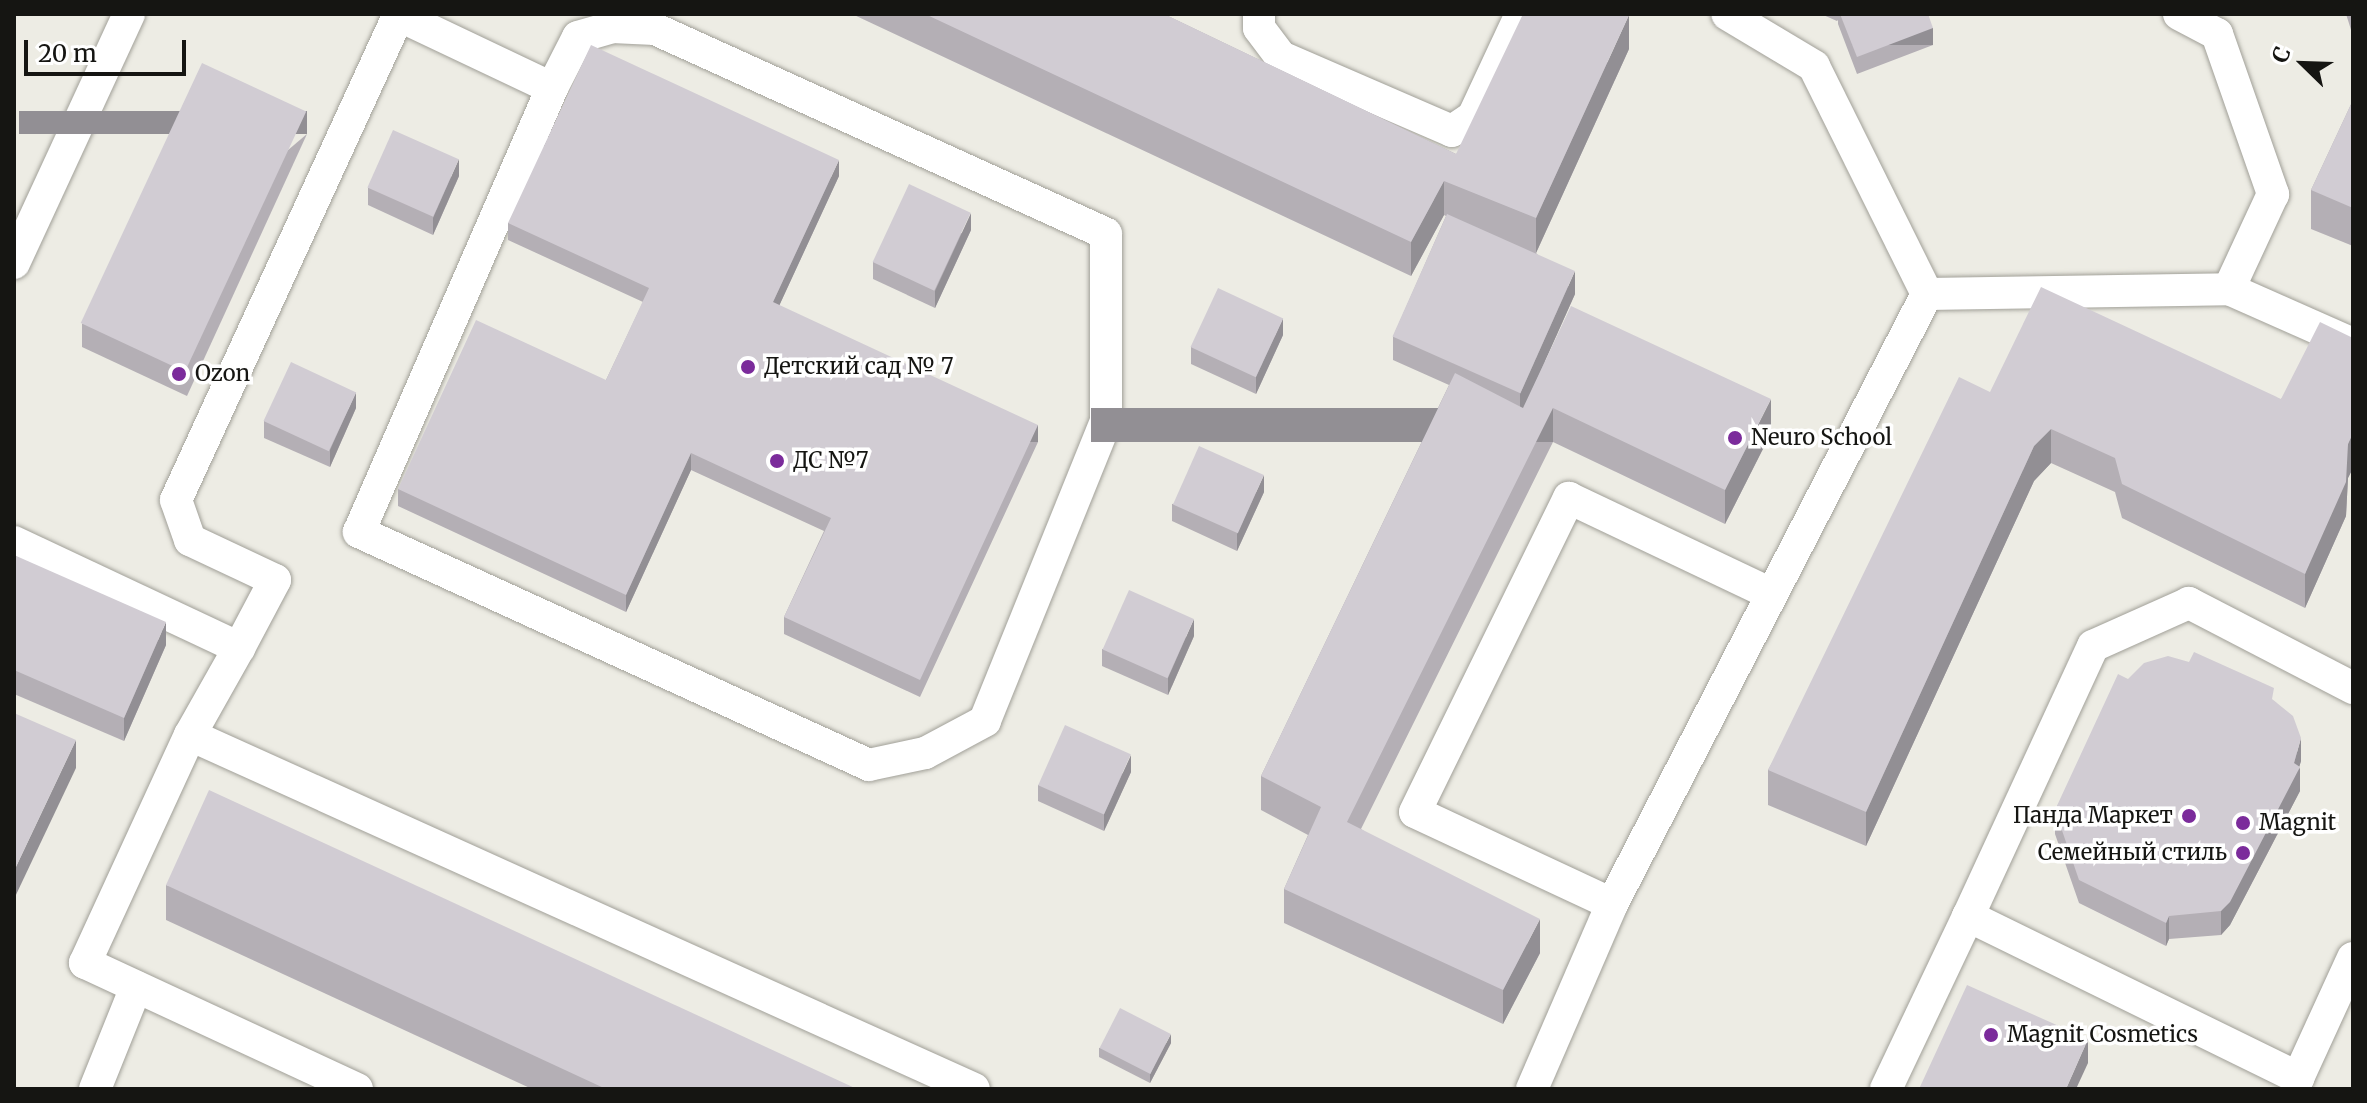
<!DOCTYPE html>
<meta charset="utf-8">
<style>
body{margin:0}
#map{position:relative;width:2367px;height:1103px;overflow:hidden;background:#edece4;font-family:Merriweather,serif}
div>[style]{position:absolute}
.roads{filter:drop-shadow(0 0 2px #a1a098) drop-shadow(0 0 2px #a1a098)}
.lane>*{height:32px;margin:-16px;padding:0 16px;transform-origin:16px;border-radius:16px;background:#fff}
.wall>*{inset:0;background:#b4afb5}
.shaded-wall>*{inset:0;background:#928f94;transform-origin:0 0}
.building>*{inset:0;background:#d1ccd3;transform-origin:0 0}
.dots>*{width:22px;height:22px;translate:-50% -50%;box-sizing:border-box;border:4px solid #fff;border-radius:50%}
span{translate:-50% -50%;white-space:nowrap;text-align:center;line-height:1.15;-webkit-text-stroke:7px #fff;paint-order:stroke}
.poi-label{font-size:22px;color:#151512}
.left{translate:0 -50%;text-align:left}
.right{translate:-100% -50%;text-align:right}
.frame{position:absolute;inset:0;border:16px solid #151512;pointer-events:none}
.north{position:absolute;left:2263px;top:24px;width:80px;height:80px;-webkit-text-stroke:6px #fff;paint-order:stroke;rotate:293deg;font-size:22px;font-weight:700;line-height:32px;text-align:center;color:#151512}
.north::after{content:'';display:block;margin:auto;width:28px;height:36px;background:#151512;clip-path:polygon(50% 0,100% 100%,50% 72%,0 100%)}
.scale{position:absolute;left:24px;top:40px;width:162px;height:36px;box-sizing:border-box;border:4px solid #151512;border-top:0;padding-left:10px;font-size:24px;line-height:28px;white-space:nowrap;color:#151512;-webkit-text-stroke:6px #fff;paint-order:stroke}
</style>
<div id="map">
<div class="roads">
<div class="lane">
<div style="left:1259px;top:14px;width:14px;rotate:90deg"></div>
<div style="left:1259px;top:28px;width:36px;rotate:53deg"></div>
<div style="left:1281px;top:57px;width:186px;rotate:23.4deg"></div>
<div style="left:1452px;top:131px;width:25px;rotate:-34deg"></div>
<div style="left:1473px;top:117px;width:114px;rotate:-65deg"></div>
<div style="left:2179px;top:14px;width:43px;rotate:27.8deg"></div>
<div style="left:2217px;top:34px;width:170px;rotate:70.7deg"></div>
<div style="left:2273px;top:194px;width:105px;rotate:114.9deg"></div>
<div style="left:398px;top:15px;width:170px;rotate:25.4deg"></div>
<div style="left:552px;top:88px;width:57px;rotate:-63deg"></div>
<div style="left:578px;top:37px;width:35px;rotate:-16deg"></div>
<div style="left:612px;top:27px;width:43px;rotate:2.7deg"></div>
<div style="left:655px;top:29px;width:495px;rotate:24.4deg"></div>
<div style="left:1106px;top:234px;width:187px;rotate:90deg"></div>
<div style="left:1106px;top:421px;width:323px;rotate:112deg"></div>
<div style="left:985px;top:721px;width:68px;rotate:151.9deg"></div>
<div style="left:925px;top:753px;width:57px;rotate:167.9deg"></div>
<div style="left:869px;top:765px;width:561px;rotate:-155.45deg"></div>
<div style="left:359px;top:532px;width:484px;rotate:-66.5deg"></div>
<div style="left:14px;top:263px;width:274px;rotate:-65.2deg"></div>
<div style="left:1927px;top:294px;width:302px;rotate:-0.9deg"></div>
<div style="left:2229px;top:289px;width:136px;rotate:23.9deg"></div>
<div style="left:14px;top:542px;width:249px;rotate:25.2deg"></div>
<div style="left:239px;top:648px;width:100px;rotate:119.4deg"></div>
<div style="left:239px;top:648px;width:77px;rotate:-62.1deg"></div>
<div style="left:275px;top:580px;width:94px;rotate:-154.8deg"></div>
<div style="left:190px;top:540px;width:42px;rotate:-109.3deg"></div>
<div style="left:176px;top:500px;width:535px;rotate:-65.35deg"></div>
<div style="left:2353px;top:688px;width:185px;rotate:-152.6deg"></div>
<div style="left:2189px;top:603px;width:105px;rotate:155.9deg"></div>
<div style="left:2093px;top:646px;width:298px;rotate:114.8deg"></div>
<div style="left:1968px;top:916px;width:368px;rotate:26.1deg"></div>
<div style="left:2298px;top:1078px;width:132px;rotate:-65.4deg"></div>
<div style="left:1612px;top:904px;width:217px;rotate:-155deg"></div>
<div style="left:1415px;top:812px;width:350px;rotate:-63.9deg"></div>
<div style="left:1569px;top:498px;width:219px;rotate:25.4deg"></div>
<div style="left:95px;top:1089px;width:110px;rotate:-68.1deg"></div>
<div style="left:357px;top:1089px;width:300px;rotate:-155.1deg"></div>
<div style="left:85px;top:963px;width:251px;rotate:-65.3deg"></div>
<div style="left:190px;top:735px;width:860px;rotate:24.3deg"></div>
<div style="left:1532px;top:1089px;width:202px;rotate:-66.6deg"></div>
<div style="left:1612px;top:904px;width:687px;rotate:-62.69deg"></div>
<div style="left:1927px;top:294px;width:254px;rotate:-116.4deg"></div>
<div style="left:1814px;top:66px;width:101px;rotate:-149.1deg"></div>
<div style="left:1886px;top:1089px;width:191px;rotate:-64.6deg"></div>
</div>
</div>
<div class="wall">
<div style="clip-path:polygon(852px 14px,1169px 14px,1168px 16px,1456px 154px,1629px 49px,1536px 253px,1575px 294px,1545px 361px,1771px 433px,1725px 524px,1553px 442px,1361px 829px,1540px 953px,1503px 1024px,1284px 923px,1284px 889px,1308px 835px,1261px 810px,1261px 776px,1449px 385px,1393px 360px,1393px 337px,1446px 216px,1444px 215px,1411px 276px)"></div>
<div style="clip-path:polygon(1821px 14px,1928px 14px,1933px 45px,1857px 74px,1838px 24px,1838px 20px,1837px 21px)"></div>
<div style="clip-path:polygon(2346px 14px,2353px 14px,2353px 36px)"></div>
<div style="clip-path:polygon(2353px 100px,2353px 246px,2311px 229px,2311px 190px)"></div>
<div style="clip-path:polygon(307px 134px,187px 396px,82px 347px,82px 324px)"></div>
<div style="clip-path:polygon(459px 176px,433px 235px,368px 205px,368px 188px)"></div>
<div style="clip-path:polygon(839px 176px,779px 306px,1038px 442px,920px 697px,784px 634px,784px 617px,824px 531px,691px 470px,626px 612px,398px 506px,398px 489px,606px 380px,643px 302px,508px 240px,508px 223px)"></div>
<div style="clip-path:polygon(971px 230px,935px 308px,873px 279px,873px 262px)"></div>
<div style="clip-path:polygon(1283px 335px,1256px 394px,1191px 364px,1191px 347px)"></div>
<div style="clip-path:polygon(2353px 338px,2353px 468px,2348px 478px,2346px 516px,2305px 608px,2122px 518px,2115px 492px,2051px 463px,2034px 481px,1866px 846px,1768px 805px,1768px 770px,1990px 392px,2281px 399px)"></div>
<div style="clip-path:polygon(356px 408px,330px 467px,264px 438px,264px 421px)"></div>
<div style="clip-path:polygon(1264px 492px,1237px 551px,1172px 521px,1172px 504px)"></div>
<div style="clip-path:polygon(14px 555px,166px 645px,124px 741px,14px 694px)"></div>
<div style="clip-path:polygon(1194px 636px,1168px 695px,1102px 666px,1102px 649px)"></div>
<div style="clip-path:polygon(2128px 679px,2274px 701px,2301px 761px,2299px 767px,2300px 791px,2230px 925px,2221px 935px,2169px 939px,2166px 946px,2079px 903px,2055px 834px,2055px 810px)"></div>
<div style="clip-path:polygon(1131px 772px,1104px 831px,1038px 801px,1038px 785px)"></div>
<div style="clip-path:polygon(166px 885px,857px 1089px,532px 1089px,166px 920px)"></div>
<div style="clip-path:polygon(1171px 1043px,1150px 1083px,1099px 1057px,1099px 1048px)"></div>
</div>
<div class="shaded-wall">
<div style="clip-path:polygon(1629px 15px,1629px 49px,1536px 253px,1536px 218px)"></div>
<div style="left:1933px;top:28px;width:17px;height:81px;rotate:90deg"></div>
<div style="left:307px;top:111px;width:23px;height:288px;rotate:90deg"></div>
<div style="clip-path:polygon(459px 159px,459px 176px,433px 235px,433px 218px)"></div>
<div style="clip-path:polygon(839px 160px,839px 176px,773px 319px,773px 302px)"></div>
<div style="clip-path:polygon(1444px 181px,1444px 215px,1411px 276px,1411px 242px)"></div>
<div style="clip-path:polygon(971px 213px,971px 230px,935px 308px,935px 291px)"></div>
<div style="clip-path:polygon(1575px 271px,1575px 294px,1520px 417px,1520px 394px)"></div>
<div style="clip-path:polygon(1283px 318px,1283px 335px,1256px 394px,1256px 377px)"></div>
<div style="clip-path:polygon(356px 392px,356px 408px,330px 467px,330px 450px)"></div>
<div style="clip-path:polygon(1771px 399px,1771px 433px,1725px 524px,1725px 490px)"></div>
<div style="left:1553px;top:408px;width:34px;height:462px;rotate:90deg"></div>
<div style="left:1038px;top:425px;width:17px;height:281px;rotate:90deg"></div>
<div style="clip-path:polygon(2051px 429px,2051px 463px,2034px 481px,1866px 846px,1866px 812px,2034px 446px)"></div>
<div style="clip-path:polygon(2353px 433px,2353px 468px,2348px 478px,2346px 516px,2305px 608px,2305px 574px,2348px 444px)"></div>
<div style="clip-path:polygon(691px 453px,691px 470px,626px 612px,626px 595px)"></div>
<div style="clip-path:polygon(1264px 475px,1264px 492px,1237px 551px,1237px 534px)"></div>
<div style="clip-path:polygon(1194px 619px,1194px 636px,1168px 695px,1168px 678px)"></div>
<div style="clip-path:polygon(166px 622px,166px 645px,124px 741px,124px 718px)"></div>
<div style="clip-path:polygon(2301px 738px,2301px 761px,2298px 771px,2300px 767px,2300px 791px,2230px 925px,2221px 935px,2221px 911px,2294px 763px)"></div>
<div style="clip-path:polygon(76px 740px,76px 768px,14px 899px,14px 871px)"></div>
<div style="clip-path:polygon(1131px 755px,1131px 772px,1104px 831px,1104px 814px)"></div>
<div style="clip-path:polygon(2169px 916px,2169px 939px,2166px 946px,2166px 923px)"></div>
<div style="clip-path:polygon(1540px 919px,1540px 953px,1503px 1024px,1503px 990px)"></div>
<div style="clip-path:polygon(1171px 1034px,1171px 1043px,1150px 1083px,1150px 1074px)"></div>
<div style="clip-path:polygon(2088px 1039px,2088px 1063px,2076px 1089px,2066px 1089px)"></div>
</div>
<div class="building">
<div style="clip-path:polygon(925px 14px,1164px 14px,1456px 154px,1523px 14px,1629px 15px,1536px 218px,1444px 181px,1411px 242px)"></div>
<div style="clip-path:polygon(1840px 14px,1928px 14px,1933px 28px,1857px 57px)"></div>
<div style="clip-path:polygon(591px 45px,839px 160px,773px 302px,1038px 425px,920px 680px,784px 617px,831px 518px,691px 453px,626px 595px,398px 489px,476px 320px,606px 380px,649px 288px,508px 223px)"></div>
<div style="left:202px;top:63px;width:115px;height:287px;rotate:25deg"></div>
<div style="clip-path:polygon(2353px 100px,2353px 208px,2311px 190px)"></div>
<div style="left:393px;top:130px;width:72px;height:63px;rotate:24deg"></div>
<div style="left:909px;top:184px;width:68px;height:86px;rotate:25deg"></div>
<div style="left:1447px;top:214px;width:140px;height:134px;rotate:24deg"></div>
<div style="clip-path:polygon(2041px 287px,2281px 399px,2320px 322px,2353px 338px,2353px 433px,2348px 444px,2346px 482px,2305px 574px,2122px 484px,2115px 458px,2051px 429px,2034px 446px,1866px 812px,1768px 770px,1959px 377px,1990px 392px)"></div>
<div style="left:1218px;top:288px;width:72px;height:65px;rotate:25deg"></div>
<div style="clip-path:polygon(1571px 306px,1771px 399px,1725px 490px,1553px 408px,1347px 822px,1540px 919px,1503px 990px,1284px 889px,1321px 807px,1261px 776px,1455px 373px,1523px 408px)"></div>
<div style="left:291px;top:362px;width:72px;height:65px;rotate:25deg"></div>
<div style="left:1199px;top:446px;width:71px;height:64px;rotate:24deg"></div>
<div style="clip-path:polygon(14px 555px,166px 622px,124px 718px,14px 670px)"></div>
<div style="left:1129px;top:590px;width:71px;height:65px;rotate:24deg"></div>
<div style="clip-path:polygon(2194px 652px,2274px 688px,2272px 699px,2293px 716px,2301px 738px,2294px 763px,2300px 767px,2230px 902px,2221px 911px,2169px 916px,2166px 923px,2079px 880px,2055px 810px,2118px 674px,2128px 679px,2144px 663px,2168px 656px,2189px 662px)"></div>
<div style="clip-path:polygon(14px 713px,76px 740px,14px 871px)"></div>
<div style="left:1065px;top:725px;width:72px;height:66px;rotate:24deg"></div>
<div style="clip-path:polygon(209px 790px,857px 1089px,606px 1089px,166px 885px)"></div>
<div style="clip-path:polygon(1967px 985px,2088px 1039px,2066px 1089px,1919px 1089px)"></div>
<div style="left:1120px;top:1008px;width:57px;height:45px;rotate:27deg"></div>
</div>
<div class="dots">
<div style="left:748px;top:367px;background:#7b2b9b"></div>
<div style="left:179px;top:374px;background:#7b2b9b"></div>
<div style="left:1735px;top:438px;background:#7b2b9b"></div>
<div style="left:777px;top:461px;background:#7b2b9b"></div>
<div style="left:2189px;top:816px;background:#7b2b9b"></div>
<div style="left:2243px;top:823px;background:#7b2b9b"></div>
<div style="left:2243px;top:853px;background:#7b2b9b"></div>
<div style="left:1991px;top:1035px;background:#7b2b9b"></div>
</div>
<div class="poi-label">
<span class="left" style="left:764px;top:367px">Детский сад № 7</span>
<span class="left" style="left:195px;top:374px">Ozon</span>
<span class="left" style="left:1751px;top:438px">Neuro School</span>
<span class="left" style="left:793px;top:461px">ДС №7</span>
<span class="right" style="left:2173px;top:816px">Панда Маркет</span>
<span class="left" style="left:2259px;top:823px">Magnit</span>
<span class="right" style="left:2227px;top:853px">Семейный стиль</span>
<span class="left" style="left:2007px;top:1035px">Magnit Cosmetics</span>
</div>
<div class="frame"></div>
<div class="north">С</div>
<div class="scale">20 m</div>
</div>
